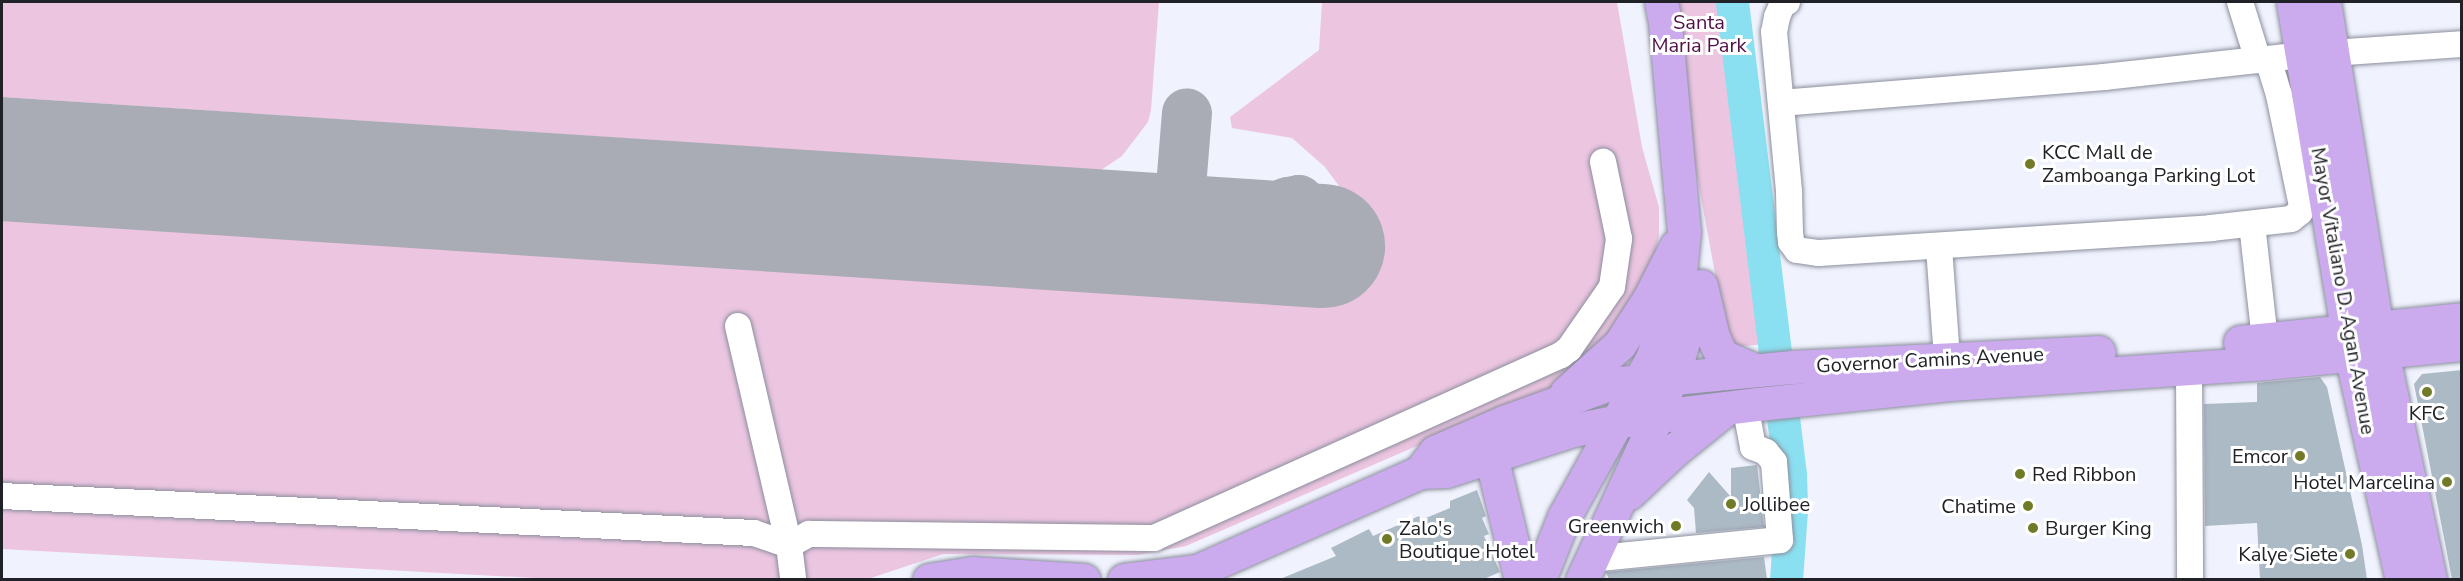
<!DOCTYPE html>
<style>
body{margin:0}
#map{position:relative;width:2463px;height:581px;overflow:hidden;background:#f0f3fd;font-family:"Nunito Sans",sans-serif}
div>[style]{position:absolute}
.green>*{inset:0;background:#ecc5e1}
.river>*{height:33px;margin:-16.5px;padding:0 16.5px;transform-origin:16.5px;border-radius:16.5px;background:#8ae0f0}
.taxiway>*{height:50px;margin:-25px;padding:0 25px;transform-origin:25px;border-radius:25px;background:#a9acb4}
.runway>*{height:124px;margin:-62px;padding:0 62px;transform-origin:62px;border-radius:62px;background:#a9acb4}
.building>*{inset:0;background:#acbac5}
.roads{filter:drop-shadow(0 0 2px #8b8f9d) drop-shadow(0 0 2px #8b8f9d)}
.minor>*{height:26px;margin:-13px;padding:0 13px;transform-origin:13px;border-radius:13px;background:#fff}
.major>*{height:33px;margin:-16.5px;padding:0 16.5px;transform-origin:16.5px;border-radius:16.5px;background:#cbaaee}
.dots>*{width:16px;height:16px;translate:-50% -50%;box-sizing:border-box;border:3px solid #fff;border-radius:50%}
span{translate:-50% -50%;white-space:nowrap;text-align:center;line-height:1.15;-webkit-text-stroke:6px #fff;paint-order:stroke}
.park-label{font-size:20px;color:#510f46}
.poi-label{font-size:20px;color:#202227}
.left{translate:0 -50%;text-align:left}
.right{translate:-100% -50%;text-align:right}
.street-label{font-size:20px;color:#202227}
.frame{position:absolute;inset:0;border:3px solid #202227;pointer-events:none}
</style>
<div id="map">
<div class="green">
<div style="clip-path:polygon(2px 2px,1159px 2px,1151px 110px,1148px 122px,1122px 156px,1101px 170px,2px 97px)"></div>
<div style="clip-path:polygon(1322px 2px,1617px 2px,1642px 147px,1659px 207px,1659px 235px,1654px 261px,1631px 309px,1567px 381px,1186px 546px,1138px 555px,943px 554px,865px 580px,572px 580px,2px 549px,2px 215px,1327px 300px,1339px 186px,1325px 167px,1292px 138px,1232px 128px,1230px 117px,1319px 50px)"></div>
<div style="clip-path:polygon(1665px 2px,1723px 2px,1765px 344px,1735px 347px,1726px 333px)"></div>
</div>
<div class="river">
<div style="left:1732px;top:2px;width:477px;rotate:83deg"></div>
<div style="left:1790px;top:475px;width:35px;rotate:88deg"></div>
<div style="left:1791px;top:510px;width:70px;rotate:94.1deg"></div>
</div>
<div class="taxiway">
<div style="left:1177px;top:237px;width:124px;rotate:-85.4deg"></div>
<div style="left:1191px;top:238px;width:103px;rotate:-20.4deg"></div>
<div style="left:1288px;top:202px;width:11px;rotate:-10deg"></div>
<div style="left:1299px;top:200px;width:9px;rotate:49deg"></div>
<div style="left:1305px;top:207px;width:9px;rotate:77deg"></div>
<div style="left:1307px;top:216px;width:29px;rotate:96deg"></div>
<div style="left:1304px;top:245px;width:12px;rotate:114deg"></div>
<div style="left:1299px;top:256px;width:22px;rotate:137deg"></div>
<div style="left:1283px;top:271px;width:19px;rotate:168deg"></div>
<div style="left:1264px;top:275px;width:60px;rotate:-143.1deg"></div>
</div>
<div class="runway">
<div style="left:2px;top:159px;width:1324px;rotate:3.77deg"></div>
</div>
<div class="building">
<div style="clip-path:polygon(2462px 370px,2462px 579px,2452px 579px,2414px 384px,2422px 374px)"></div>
<div style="clip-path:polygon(2320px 377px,2327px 387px,2362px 545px,2367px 579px,2260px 579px,2257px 523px,2205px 526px,2204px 404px,2257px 402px,2257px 383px)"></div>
<div style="clip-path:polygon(1757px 465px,1764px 527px,1696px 533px,1694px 508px,1687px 500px,1709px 472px,1731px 497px,1731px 468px)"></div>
<div style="clip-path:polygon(1477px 490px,1486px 516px,1482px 518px,1489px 534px,1484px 536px,1500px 572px,1484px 579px,1280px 579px,1336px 556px,1331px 548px,1369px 529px,1373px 536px,1419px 516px,1421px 520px,1450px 508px,1450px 501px)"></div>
<div style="clip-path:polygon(1764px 557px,1767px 579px,1609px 579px,1606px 572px)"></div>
</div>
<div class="roads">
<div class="minor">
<div style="left:1787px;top:2px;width:6px;rotate:149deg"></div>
<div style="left:1782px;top:5px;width:13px;rotate:113deg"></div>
<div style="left:1777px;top:17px;width:15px;rotate:101deg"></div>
<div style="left:1774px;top:32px;width:161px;rotate:84.6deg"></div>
<div style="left:1789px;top:192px;width:40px;rotate:88.6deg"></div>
<div style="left:1790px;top:232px;width:10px;rotate:84deg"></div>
<div style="left:1791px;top:242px;width:10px;rotate:53deg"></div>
<div style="left:1797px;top:250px;width:22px;rotate:8deg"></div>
<div style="left:1819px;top:253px;width:393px;rotate:-3.6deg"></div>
<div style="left:2211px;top:228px;width:81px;rotate:-6.4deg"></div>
<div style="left:2291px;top:219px;width:11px;rotate:-38deg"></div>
<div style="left:2300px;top:212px;width:6px;rotate:-72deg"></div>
<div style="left:2302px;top:206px;width:113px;rotate:-101.7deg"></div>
<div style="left:2279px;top:95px;width:37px;rotate:-107deg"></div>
<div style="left:2240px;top:2px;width:61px;rotate:72.8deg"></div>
<div style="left:1781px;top:103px;width:324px;rotate:-4.6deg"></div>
<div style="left:2104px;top:77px;width:199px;rotate:-6.3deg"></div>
<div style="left:2302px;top:55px;width:160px;rotate:-3.9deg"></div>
<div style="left:2252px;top:224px;width:117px;rotate:83.6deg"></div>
<div style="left:1939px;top:247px;width:112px;rotate:85.9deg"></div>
<div style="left:738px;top:326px;width:225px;rotate:76.9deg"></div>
<div style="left:789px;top:545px;width:23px;rotate:-29deg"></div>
<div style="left:809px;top:534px;width:345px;rotate:0.7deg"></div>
<div style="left:1154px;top:538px;width:446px;rotate:-24.2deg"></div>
<div style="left:1561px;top:355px;width:10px;rotate:-37deg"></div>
<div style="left:1569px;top:349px;width:75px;rotate:-55.3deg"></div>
<div style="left:1612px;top:287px;width:49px;rotate:-81.7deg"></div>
<div style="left:1619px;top:239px;width:79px;rotate:-101.7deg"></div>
<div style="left:2189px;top:369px;width:211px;rotate:89.7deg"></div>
<div style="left:2px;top:496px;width:753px;rotate:2.82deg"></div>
<div style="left:754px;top:533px;width:37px;rotate:19deg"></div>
<div style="left:789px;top:545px;width:35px;rotate:83deg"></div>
<div style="left:1590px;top:559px;width:191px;rotate:-5.7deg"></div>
<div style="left:1780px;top:540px;width:78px;rotate:-94.4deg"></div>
<div style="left:1774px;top:462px;width:13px;rotate:-129deg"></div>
<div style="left:1766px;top:452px;width:14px;rotate:-159deg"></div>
<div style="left:1753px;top:447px;width:43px;rotate:-100.8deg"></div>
</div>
<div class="major">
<div style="left:2293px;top:2px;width:357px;rotate:80.6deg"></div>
<div style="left:2351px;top:354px;width:232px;rotate:77.3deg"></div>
<div style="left:2324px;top:2px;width:330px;rotate:80.8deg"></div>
<div style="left:2377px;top:328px;width:258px;rotate:78.1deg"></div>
<div style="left:1701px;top:286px;width:52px;rotate:76.8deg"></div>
<div style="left:1713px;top:337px;width:21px;rotate:65deg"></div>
<div style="left:1722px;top:356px;width:36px;rotate:23deg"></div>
<div style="left:2240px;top:342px;width:223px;rotate:-5.9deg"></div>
<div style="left:1566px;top:393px;width:73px;rotate:-42.2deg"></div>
<div style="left:1620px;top:344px;width:56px;rotate:-57.4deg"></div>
<div style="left:1650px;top:297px;width:57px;rotate:-63deg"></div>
<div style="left:1491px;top:456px;width:128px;rotate:76.4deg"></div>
<div style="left:1420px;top:472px;width:25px;rotate:-53deg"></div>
<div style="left:1435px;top:452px;width:75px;rotate:-23.5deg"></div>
<div style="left:1504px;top:422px;width:112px;rotate:-19.9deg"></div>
<div style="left:1609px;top:384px;width:185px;rotate:-5.3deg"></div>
<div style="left:1793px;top:367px;width:306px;rotate:-2.8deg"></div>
<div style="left:1629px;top:493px;width:66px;rotate:-43.2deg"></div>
<div style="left:1677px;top:448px;width:64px;rotate:-38.7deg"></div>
<div style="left:929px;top:580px;width:44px;rotate:-9.2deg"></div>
<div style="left:972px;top:573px;width:112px;rotate:3.6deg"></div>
<div style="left:1124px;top:580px;width:74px;rotate:-7deg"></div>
<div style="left:1197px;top:571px;width:244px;rotate:-23.9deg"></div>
<div style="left:1420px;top:472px;width:26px;rotate:-2deg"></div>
<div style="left:1446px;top:471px;width:133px;rotate:-17.9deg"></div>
<div style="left:1573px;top:430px;width:47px;rotate:-11.1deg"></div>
<div style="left:1619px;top:421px;width:140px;rotate:-7deg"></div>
<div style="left:1758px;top:404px;width:193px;rotate:-5.9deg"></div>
<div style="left:1950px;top:384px;width:318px;rotate:-3.8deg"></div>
<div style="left:2267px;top:363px;width:196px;rotate:-5.6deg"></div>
<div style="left:1539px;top:580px;width:68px;rotate:-68.4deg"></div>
<div style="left:1564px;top:517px;width:179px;rotate:-61deg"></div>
<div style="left:1651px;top:360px;width:71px;rotate:-67.8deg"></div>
<div style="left:1678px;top:294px;width:62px;rotate:-84.5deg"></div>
<div style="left:1684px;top:232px;width:211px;rotate:-95.2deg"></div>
<div style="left:1665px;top:22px;width:20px;rotate:-101deg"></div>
<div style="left:1582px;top:580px;width:162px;rotate:-65.2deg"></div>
<div style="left:1650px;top:433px;width:79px;rotate:-69.3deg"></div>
<div style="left:1678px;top:359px;width:60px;rotate:-73.7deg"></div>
</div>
</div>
<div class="dots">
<div style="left:2030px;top:164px;background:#717b27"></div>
<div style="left:2427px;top:392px;background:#717b27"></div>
<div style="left:2300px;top:456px;background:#717b27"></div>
<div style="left:2020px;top:474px;background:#717b27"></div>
<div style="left:2447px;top:482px;background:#717b27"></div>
<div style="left:1731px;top:504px;background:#717b27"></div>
<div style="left:2028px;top:506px;background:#717b27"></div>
<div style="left:1676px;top:526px;background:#717b27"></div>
<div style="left:2033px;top:528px;background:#717b27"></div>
<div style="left:1387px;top:539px;background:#717b27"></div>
<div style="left:2350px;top:554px;background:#717b27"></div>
</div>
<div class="park-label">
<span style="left:1699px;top:34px">Santa<br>Maria Park</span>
</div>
<div class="poi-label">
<span class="left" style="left:2042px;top:164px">KCC Mall de<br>Zamboanga Parking Lot</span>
<span style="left:2427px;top:413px">KFC</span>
<span class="right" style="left:2288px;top:456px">Emcor</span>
<span class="left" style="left:2032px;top:474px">Red Ribbon</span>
<span class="right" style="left:2435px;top:482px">Hotel Marcelina</span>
<span class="left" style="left:1743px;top:504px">Jollibee</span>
<span class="right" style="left:2016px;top:506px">Chatime</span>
<span class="right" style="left:1664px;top:526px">Greenwich</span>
<span class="left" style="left:1399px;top:540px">Zalo's<br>Boutique Hotel</span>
<span class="left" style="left:2045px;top:528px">Burger King</span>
<span class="right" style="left:2338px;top:554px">Kalye Siete</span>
</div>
<div class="street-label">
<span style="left:2343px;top:291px;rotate:80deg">Mayor Vitaliano D. Agan Avenue</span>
<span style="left:1930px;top:360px;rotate:-3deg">Governor Camins Avenue</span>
</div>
<div class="frame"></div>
</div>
